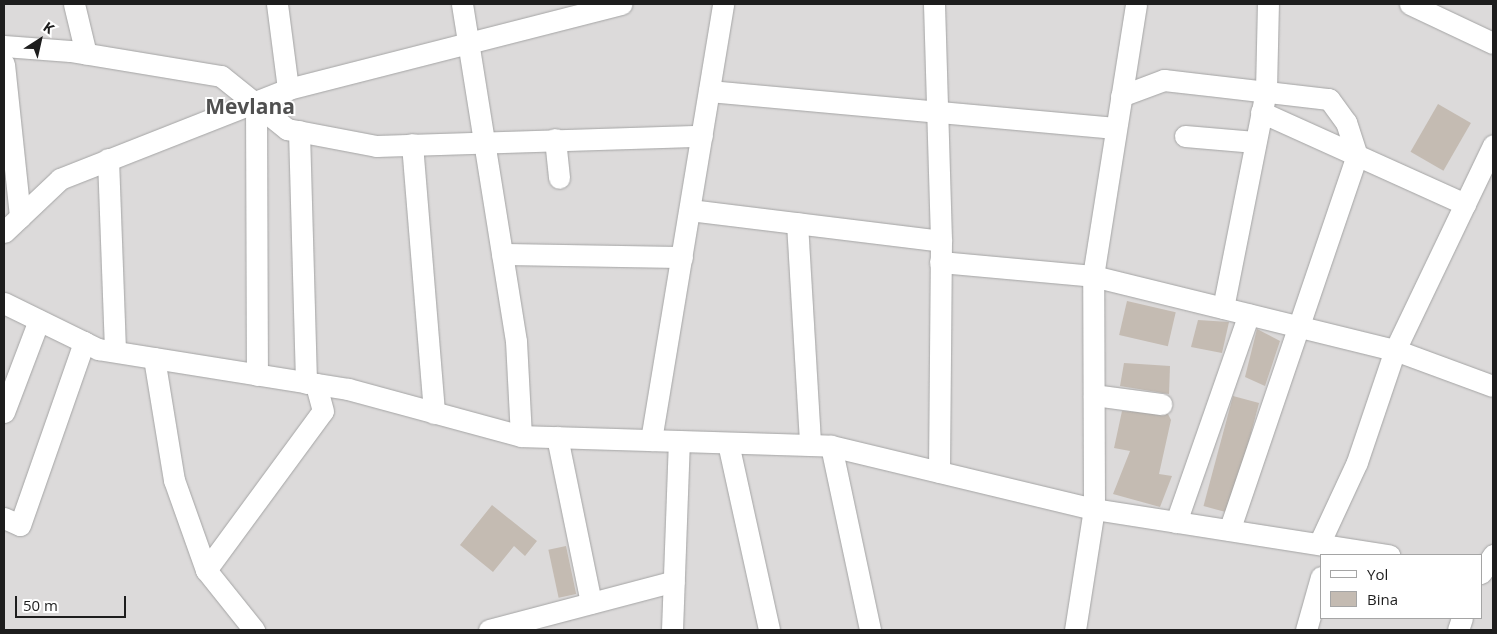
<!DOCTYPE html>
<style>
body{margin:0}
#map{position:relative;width:1497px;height:634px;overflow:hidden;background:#efece3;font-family:"Open Sans",sans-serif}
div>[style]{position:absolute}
.residential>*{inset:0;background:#dcdada}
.building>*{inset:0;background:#c4bbb2;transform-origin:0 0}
.roads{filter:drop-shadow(0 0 1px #a4a4a4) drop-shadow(0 0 1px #a4a4a4)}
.minor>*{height:21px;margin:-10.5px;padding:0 10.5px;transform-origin:10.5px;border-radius:10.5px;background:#fff}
span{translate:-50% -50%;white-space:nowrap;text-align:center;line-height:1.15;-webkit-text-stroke:4px #fff;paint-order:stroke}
.district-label{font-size:21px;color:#505050;font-weight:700}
.frame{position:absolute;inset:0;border:5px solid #1d1d1d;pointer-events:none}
.legend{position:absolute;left:1320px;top:554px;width:162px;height:65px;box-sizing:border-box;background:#fff;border:1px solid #a5a5a5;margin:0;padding:6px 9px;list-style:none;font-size:15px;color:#1d1d1d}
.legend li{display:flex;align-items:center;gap:10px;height:25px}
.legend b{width:25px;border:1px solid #a5a5a5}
.north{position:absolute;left:15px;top:15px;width:50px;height:50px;-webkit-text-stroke:4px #fff;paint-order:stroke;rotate:35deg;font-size:14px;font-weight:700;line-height:20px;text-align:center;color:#1d1d1d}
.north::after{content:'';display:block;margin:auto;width:18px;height:22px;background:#1d1d1d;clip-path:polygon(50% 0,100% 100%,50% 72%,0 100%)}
.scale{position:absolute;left:15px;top:596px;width:111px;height:22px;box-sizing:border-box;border:2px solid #1d1d1d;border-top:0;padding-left:6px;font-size:15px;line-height:18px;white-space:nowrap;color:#1d1d1d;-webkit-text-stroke:4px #fff;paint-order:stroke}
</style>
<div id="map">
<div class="residential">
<div style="clip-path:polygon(evenodd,4px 4px,1493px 4px,1493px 630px,4px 630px,4px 4px,1321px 555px,1481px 555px,1481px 618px,1321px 618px,1321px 555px)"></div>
</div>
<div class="building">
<div style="left:1438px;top:104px;width:38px;height:55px;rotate:30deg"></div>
<div style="left:1127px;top:301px;width:50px;height:35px;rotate:13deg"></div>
<div style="clip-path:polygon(1198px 320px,1229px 322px,1222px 353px,1191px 347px)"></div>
<div style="clip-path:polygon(1257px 329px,1280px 341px,1265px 386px,1245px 377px)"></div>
<div style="clip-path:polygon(1124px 363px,1170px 366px,1169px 394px,1120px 386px)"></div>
<div style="left:1233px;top:396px;width:27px;height:114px;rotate:15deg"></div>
<div style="clip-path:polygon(1122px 411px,1168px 414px,1171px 420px,1159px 474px,1172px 476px,1160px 507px,1113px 494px,1130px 451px,1114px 448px)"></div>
<div style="clip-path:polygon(492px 505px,537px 541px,525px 556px,514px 546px,493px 572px,460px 545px)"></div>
<div style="left:566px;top:546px;width:49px;height:18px;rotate:78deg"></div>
</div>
<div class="roads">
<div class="minor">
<div style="left:74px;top:4px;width:51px;rotate:76.5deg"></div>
<div style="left:277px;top:4px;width:86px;rotate:82.6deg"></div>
<div style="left:462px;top:4px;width:341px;rotate:80.9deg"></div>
<div style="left:516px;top:341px;width:95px;rotate:87deg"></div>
<div style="left:934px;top:4px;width:237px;rotate:88.3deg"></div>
<div style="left:941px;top:241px;width:231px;rotate:90.5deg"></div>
<div style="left:1410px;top:4px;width:92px;rotate:25.2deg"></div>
<div style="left:4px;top:46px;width:66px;rotate:4.3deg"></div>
<div style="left:70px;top:51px;width:153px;rotate:9.4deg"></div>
<div style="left:221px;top:76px;width:85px;rotate:38.8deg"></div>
<div style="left:287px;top:129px;width:91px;rotate:10.8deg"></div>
<div style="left:376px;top:146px;width:326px;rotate:-1.8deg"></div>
<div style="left:4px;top:64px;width:154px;rotate:84deg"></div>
<div style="left:709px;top:91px;width:408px;rotate:5.2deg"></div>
<div style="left:1121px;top:96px;width:46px;rotate:-20.4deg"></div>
<div style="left:1164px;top:80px;width:166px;rotate:6.6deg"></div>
<div style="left:1329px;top:99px;width:29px;rotate:54deg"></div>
<div style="left:1346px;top:122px;width:35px;rotate:72deg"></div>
<div style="left:1357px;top:155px;width:396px;rotate:108.8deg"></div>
<div style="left:256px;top:101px;width:274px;rotate:89.8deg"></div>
<div style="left:1261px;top:112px;width:224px;rotate:24.3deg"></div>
<div style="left:299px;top:131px;width:252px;rotate:88.4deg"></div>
<div style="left:1185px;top:136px;width:70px;rotate:4.9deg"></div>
<div style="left:555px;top:139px;width:39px;rotate:84deg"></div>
<div style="left:412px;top:144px;width:270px;rotate:85.3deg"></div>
<div style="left:108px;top:159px;width:192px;rotate:87.9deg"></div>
<div style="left:690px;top:210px;width:253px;rotate:7deg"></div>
<div style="left:797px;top:223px;width:222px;rotate:86.6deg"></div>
<div style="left:4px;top:232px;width:77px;rotate:-43.4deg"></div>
<div style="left:60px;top:179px;width:245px;rotate:-21.5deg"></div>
<div style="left:288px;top:89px;width:344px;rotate:-14.3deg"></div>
<div style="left:502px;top:254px;width:180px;rotate:1deg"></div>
<div style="left:940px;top:262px;width:154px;rotate:5.2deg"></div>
<div style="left:1093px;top:276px;width:311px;rotate:13.8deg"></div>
<div style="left:1395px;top:350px;width:104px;rotate:20.2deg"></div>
<div style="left:4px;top:303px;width:105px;rotate:26.1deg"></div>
<div style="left:98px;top:349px;width:253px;rotate:9.1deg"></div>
<div style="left:348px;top:389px;width:179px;rotate:15.2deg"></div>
<div style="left:521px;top:436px;width:310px;rotate:1.8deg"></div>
<div style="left:831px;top:446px;width:270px;rotate:13.5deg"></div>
<div style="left:1094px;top:509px;width:299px;rotate:8.9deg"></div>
<div style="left:1223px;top:308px;width:222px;rotate:-78.8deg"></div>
<div style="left:1266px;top:90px;width:86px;rotate:-88.7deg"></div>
<div style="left:154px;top:358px;width:124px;rotate:80.7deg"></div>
<div style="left:174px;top:480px;width:96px;rotate:70.4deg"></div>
<div style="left:206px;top:570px;width:77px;rotate:51.3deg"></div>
<div style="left:1094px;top:395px;width:68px;rotate:7.7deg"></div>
<div style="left:4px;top:412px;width:98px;rotate:-69.2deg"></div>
<div style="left:557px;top:437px;width:169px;rotate:78.4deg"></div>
<div style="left:651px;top:440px;width:442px;rotate:-80.6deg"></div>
<div style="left:728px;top:443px;width:191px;rotate:77.6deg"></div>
<div style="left:831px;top:446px;width:188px;rotate:78deg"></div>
<div style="left:4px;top:518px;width:17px;rotate:24deg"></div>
<div style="left:20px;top:525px;width:194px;rotate:-70.7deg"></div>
<div style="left:1176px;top:522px;width:220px;rotate:-70.7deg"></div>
<div style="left:1319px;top:544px;width:90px;rotate:-65.1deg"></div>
<div style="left:1357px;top:462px;width:118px;rotate:-71.3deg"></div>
<div style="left:1395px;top:350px;width:227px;rotate:-64.4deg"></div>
<div style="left:206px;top:570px;width:197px;rotate:-53.7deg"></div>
<div style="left:323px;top:411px;width:28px;rotate:-105deg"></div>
<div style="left:1481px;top:573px;width:22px;rotate:-56deg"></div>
<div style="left:489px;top:630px;width:191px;rotate:-14.8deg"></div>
<div style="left:672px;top:630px;width:189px;rotate:-87.9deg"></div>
<div style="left:1075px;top:630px;width:122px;rotate:-81.1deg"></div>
<div style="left:1094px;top:509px;width:233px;rotate:-90.2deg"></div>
<div style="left:1093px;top:276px;width:275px;rotate:-81deg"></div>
<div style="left:1306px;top:630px;width:55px;rotate:-74.2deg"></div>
<div style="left:1458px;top:630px;width:13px;rotate:-72deg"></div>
</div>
</div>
<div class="district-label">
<span style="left:250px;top:106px">Mevlana</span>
</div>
<div class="frame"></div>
<ul class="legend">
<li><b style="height:6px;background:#fff"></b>Yol</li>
<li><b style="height:14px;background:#c4bbb2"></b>Bina</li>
</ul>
<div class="north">K</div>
<div class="scale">50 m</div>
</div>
